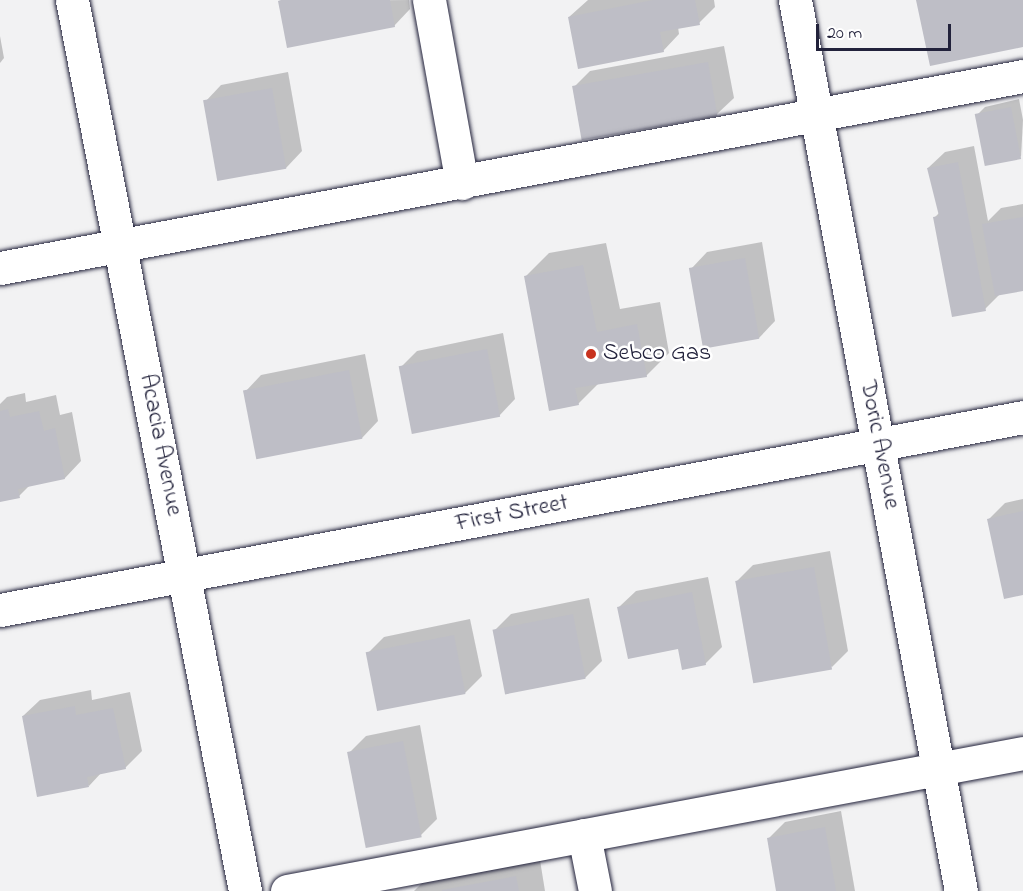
<!DOCTYPE html>
<style>
body{margin:0}
#map{position:relative;width:1023px;height:891px;overflow:hidden;background:#f2f2f3;font-family:"Indie Flower",sans-serif}
div>[style]{position:absolute}
.shadow>*{inset:0;background:#0003}
.building>*{inset:0;background:#bebec6;transform-origin:0 0}
.roads{filter:drop-shadow(0 0 2px #22223b) drop-shadow(0 0 2px #22223b)}
.minor>*{height:33px;margin:-16.5px;padding:0 16.5px;transform-origin:16.5px;border-radius:16.5px;background:#fff}
.dots>*{width:16px;height:16px;translate:-50% -50%;box-sizing:border-box;border:3px solid #fff;border-radius:50%}
span{translate:-50% -50%;white-space:nowrap;text-align:center;line-height:1.15;-webkit-text-stroke:5px #fff;paint-order:stroke}
.poi-label{font-size:24px;color:#22223b}
.left{translate:0 -50%;text-align:left}
.street-label{font-size:24px;color:#22223b}
.scale{position:absolute;left:816px;top:24px;width:135px;height:27px;box-sizing:border-box;border:3px solid #22223b;border-top:0;padding-left:8px;font-size:18px;line-height:21px;white-space:nowrap;color:#22223b;-webkit-text-stroke:4px #fff;paint-order:stroke}
</style>
<div id="map">
<div class="shadow">
<div style="clip-path:polygon(409px 0,410px 9px,394px 26px,279px 1px)"></div>
<div style="clip-path:polygon(588px 0,714px 0,715px 7px,699px 23px,678px 27px,679px 34px,663px 51px,569px 17px)"></div>
<div style="clip-path:polygon(0 36px,4px 58px,0 63px)"></div>
<div style="clip-path:polygon(724px 46px,734px 98px,717px 114px,573px 88px,590px 71px)"></div>
<div style="clip-path:polygon(288px 72px,302px 151px,286px 168px,205px 102px,221px 85px)"></div>
<div style="clip-path:polygon(1019px 99px,1023px 120px,1021px 157px,977px 115px,985px 107px)"></div>
<div style="clip-path:polygon(974px 146px,988px 221px,1001px 208px,1023px 204px,1023px 290px,1000px 294px,985px 309px,934px 218px,940px 212px,928px 168px,945px 152px)"></div>
<div style="clip-path:polygon(762px 242px,775px 321px,759px 338px,691px 269px,707px 252px)"></div>
<div style="clip-path:polygon(606px 243px,620px 309px,660px 302px,669px 353px,646px 376px,599px 383px,578px 404px,526px 276px,549px 253px)"></div>
<div style="clip-path:polygon(503px 333px,515px 399px,499px 416px,400px 368px,417px 351px)"></div>
<div style="clip-path:polygon(365px 354px,378px 421px,362px 438px,245px 392px,261px 375px)"></div>
<div style="clip-path:polygon(25px 393px,26px 402px,56px 395px,60px 415px,72px 412px,81px 461px,65px 478px,30px 485px,19px 496px,0 500px,0 404px,7px 397px)"></div>
<div style="clip-path:polygon(1023px 499px,1023px 593px,989px 519px,1005px 503px)"></div>
<div style="clip-path:polygon(830px 551px,848px 651px,832px 667px,736px 582px,753px 565px)"></div>
<div style="clip-path:polygon(708px 577px,722px 647px,705px 664px,619px 607px,636px 591px)"></div>
<div style="clip-path:polygon(589px 598px,602px 661px,585px 678px,495px 630px,511px 614px)"></div>
<div style="clip-path:polygon(470px 619px,482px 676px,465px 693px,368px 653px,384px 637px)"></div>
<div style="clip-path:polygon(91px 690px,92px 700px,130px 692px,142px 751px,125px 768px,102px 772px,89px 786px,23px 716px,40px 700px)"></div>
<div style="clip-path:polygon(420px 725px,437px 819px,420px 836px,349px 753px,366px 736px)"></div>
<div style="clip-path:polygon(841px 811px,855px 891px,778px 891px,768px 839px,785px 822px)"></div>
<div style="clip-path:polygon(539px 854px,545px 891px,414px 891px,431px 874px)"></div>
</div>
<div class="building">
<div style="clip-path:polygon(281px 0,390px 0,395px 27px,287px 48px,278px 1px)"></div>
<div style="clip-path:polygon(653px 0,695px 0,700px 25px,660px 32px,664px 52px,578px 69px,568px 17px)"></div>
<div style="clip-path:polygon(916px 0,1023px 0,1023px 47px,930px 66px)"></div>
<div style="left:708px;top:62px;width:55px;height:138px;rotate:80deg"></div>
<div style="left:272px;top:88px;width:82px;height:70px;rotate:80deg"></div>
<div style="left:1011px;top:107px;width:53px;height:37px;rotate:79deg"></div>
<div style="clip-path:polygon(958px 162px,986px 311px,952px 317px,933px 217px,939px 216px,927px 168px)"></div>
<div style="clip-path:polygon(1023px 217px,1023px 291px,995px 296px,982px 224px)"></div>
<div style="left:745px;top:258px;width:82px;height:57px;rotate:80deg"></div>
<div style="clip-path:polygon(583px 265px,597px 332px,637px 324px,647px 377px,575px 388px,579px 405px,549px 411px,524px 276px)"></div>
<div style="left:487px;top:349px;width:69px;height:90px;rotate:79deg"></div>
<div style="left:349px;top:370px;width:70px;height:108px;rotate:79deg"></div>
<div style="clip-path:polygon(8px 409px,10px 417px,39px 411px,44px 431px,55px 428px,65px 479px,18px 489px,20px 498px,0 502px,0 411px)"></div>
<div style="clip-path:polygon(1023px 511px,1023px 595px,1004px 599px,987px 519px)"></div>
<div style="left:814px;top:567px;width:104px;height:80px;rotate:80deg"></div>
<div style="clip-path:polygon(692px 592px,706px 665px,682px 670px,678px 649px,628px 659px,617px 607px)"></div>
<div style="left:573px;top:614px;width:66px;height:82px;rotate:79deg"></div>
<div style="left:454px;top:635px;width:60px;height:90px;rotate:79deg"></div>
<div style="clip-path:polygon(75px 706px,76px 715px,113px 708px,126px 769px,87px 777px,89px 787px,37px 797px,22px 716px)"></div>
<div style="left:403px;top:741px;width:98px;height:57px;rotate:79deg"></div>
<div style="clip-path:polygon(825px 827px,836px 891px,776px 891px,767px 838px)"></div>
<div style="clip-path:polygon(516px 876px,519px 891px,442px 891px,442px 890px)"></div>
</div>
<div class="roads">
<div class="minor">
<div style="left:72px;top:0;width:908px;rotate:79.01deg"></div>
<div style="left:429px;top:0;width:186px;rotate:79.8deg"></div>
<div style="left:795px;top:0;width:906px;rotate:79.45deg"></div>
<div style="left:0;top:268px;width:1041px;rotate:-10.63deg"></div>
<div style="left:0;top:610px;width:1041px;rotate:-10.68deg"></div>
<div style="left:584px;top:835px;width:57px;rotate:78.9deg"></div>
<div style="left:287px;top:891px;width:749px;rotate:-10.62deg"></div>
</div>
</div>
<div class="dots">
<div style="left:591px;top:354px;background:#c8321e"></div>
</div>
<div class="poi-label">
<span class="left" style="left:603px;top:354px">Sebco Gas</span>
</div>
<div class="street-label">
<span style="left:160px;top:445px;rotate:79deg">Acacia Avenue</span>
<span style="left:879px;top:445px;rotate:79deg">Doric Avenue</span>
<span style="left:512px;top:514px;rotate:-11deg">First Street</span>
</div>
<div class="scale">20 m</div>
</div>
